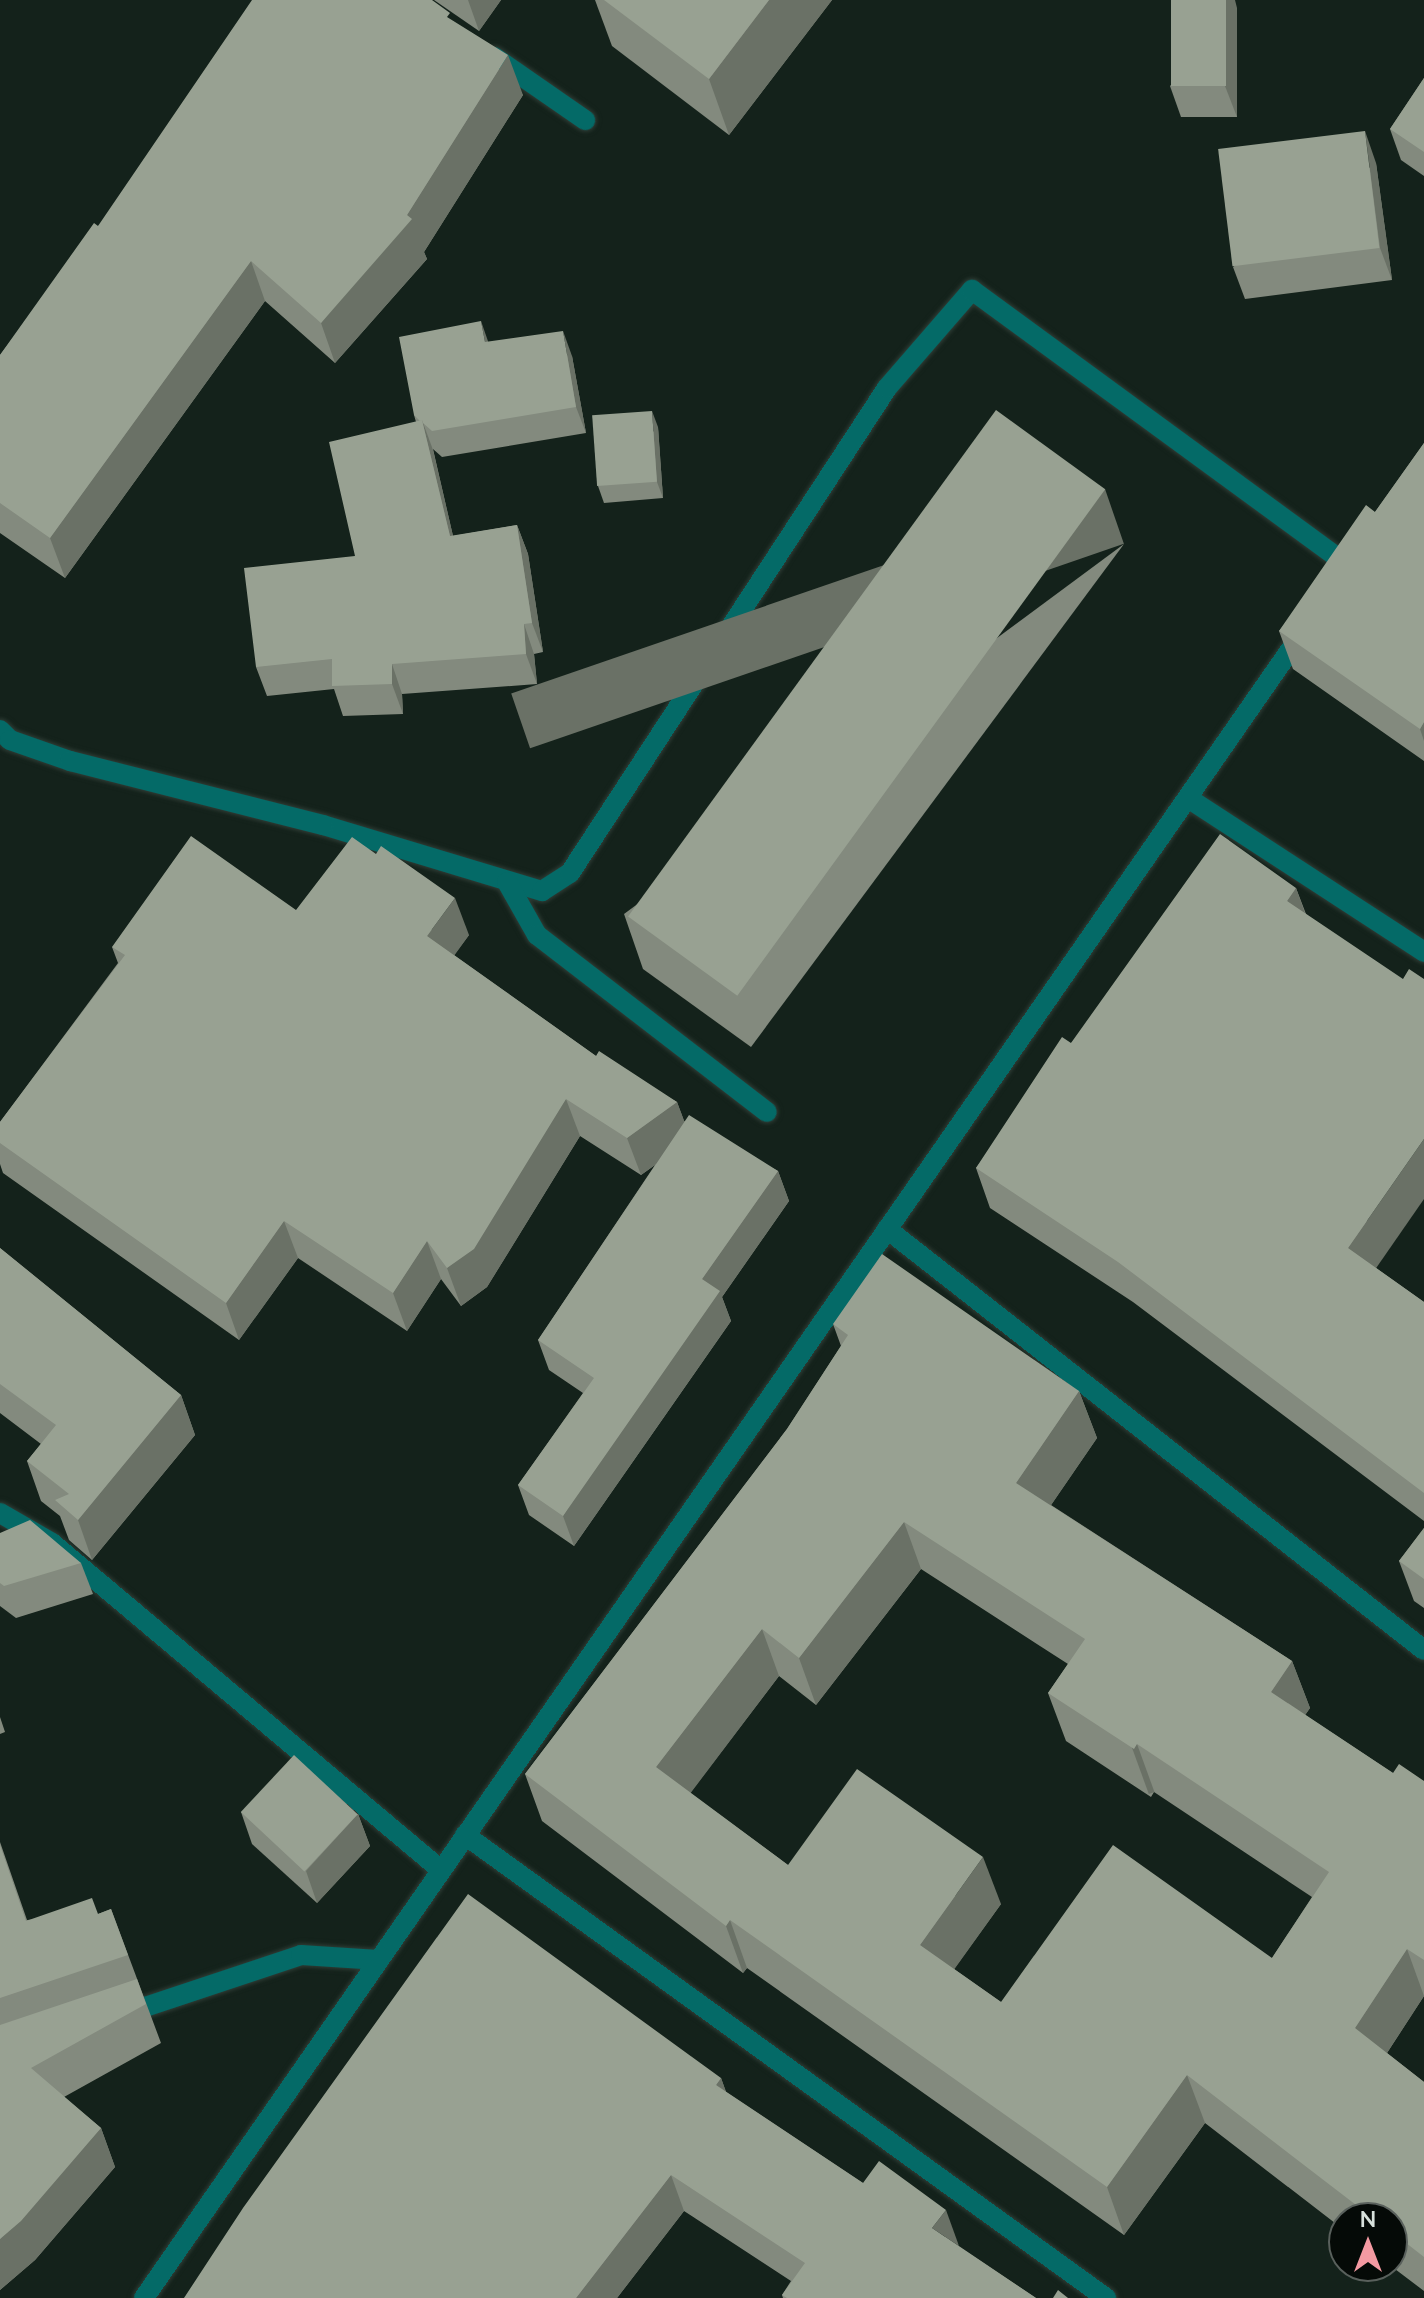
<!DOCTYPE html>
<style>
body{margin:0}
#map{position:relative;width:1424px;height:2298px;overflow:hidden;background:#14221b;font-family:"Nunito Sans",sans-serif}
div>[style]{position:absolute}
.roads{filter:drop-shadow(0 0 2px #2f3d36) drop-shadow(0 0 2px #2f3d36)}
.service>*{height:20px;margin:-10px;padding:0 10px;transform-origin:10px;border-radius:10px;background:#046a67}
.minor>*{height:20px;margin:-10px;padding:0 10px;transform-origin:10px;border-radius:10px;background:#046a67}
.wall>*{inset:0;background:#838a7e}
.shaded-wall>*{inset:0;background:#6a7166;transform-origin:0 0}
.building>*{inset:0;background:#98a192;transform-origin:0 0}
span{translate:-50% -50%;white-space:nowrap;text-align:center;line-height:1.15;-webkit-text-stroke:8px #050a07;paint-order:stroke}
.north{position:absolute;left:1328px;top:2202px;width:80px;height:80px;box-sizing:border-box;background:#050a07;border:2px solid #59605c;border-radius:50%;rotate:0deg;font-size:22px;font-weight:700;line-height:32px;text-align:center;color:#d8e1dc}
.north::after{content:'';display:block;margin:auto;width:28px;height:36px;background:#f49aa2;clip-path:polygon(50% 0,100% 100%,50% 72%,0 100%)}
</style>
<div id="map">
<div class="roads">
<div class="service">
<div style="left:323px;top:825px;width:229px;rotate:16.8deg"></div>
<div style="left:542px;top:891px;width:33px;rotate:-33deg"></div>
<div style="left:570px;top:873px;width:579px;rotate:-56.83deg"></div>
<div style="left:507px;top:882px;width:61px;rotate:60.5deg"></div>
<div style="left:537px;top:935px;width:290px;rotate:37.6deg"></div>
</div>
<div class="minor">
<div style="left:494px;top:57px;width:111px;rotate:34.7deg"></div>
<div style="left:887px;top:388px;width:130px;rotate:-49.1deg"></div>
<div style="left:972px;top:290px;width:467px;rotate:36.2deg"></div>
<div style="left:0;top:730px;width:14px;rotate:45deg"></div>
<div style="left:10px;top:740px;width:64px;rotate:19.3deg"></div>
<div style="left:70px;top:761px;width:261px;rotate:14.2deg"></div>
<div style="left:1188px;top:798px;width:282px;rotate:33.1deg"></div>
<div style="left:887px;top:1229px;width:682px;rotate:38.1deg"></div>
<div style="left:0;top:1513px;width:60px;rotate:30deg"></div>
<div style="left:52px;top:1543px;width:508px;rotate:40.05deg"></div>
<div style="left:465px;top:1835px;width:791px;rotate:35.84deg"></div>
<div style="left:121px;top:2015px;width:190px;rotate:-18.4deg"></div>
<div style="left:301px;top:1955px;width:78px;rotate:3.7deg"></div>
<div style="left:144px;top:2298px;width:2028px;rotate:-55.18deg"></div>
</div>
</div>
<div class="wall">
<div style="clip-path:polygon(434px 0,501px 0,479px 31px)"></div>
<div style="clip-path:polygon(595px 0,832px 0,729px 135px,612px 46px)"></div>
<div style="clip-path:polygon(1237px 8px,1237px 117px,1181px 117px,1170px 86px)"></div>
<div style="clip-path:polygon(453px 21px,523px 95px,424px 252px,427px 259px,335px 363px,265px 301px,65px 578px,0 533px,0 355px,98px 226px)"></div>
<div style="clip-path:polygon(1424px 78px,1424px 176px,1401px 160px,1390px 129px)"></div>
<div style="clip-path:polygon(1376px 163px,1392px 280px,1245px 299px,1233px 267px)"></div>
<div style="clip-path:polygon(489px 342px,572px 356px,586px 433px,442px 457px,433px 449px,453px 536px,517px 525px,528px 554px,543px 652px,534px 654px,537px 684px,402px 694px,403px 714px,343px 716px,334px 689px,267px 696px,256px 667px,355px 556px,416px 422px,414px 415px)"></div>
<div style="clip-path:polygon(658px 427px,663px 498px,604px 503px,598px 486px)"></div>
<div style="clip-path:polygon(1424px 443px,1424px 761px,1293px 669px,1279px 631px,1375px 512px)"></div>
<div style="clip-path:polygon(1124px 544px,751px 1047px,643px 969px,624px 914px)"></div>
<div style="clip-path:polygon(1296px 888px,1306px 914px,1376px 1268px,1424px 1302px,1424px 1521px,1133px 1302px,990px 1208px,976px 1168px,1071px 1043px)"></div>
<div style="clip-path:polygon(296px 910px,469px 935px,454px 955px,596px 1056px,677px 1102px,684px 1121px,778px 1171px,789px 1201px,722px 1297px,731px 1321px,574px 1546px,529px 1515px,518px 1485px,583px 1393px,549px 1370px,538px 1340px,655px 1165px,641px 1175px,580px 1136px,487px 1287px,461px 1306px,441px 1279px,407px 1331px,298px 1258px,239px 1340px,3px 1173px,0 1164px,0 1122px,118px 963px,112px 947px)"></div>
<div style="clip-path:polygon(0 1248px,181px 1395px,195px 1435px,92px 1560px,69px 1540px,60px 1516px,41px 1501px,27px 1461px,41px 1444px,0 1413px)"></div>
<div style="clip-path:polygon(evenodd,833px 1324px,1079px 1391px,1097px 1438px,1051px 1505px,1292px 1661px,1310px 1708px,1305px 1715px,1393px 1773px,1424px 1781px,1424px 1996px,1387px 2053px,1424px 2082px,1424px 2291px,1391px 2266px,1392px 2218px,1344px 2218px,1344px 2230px,1205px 2123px,1124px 2235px,747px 1968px,743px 1973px,542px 1821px,525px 1774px,787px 1429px,841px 1346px,833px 1324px,921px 1569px,1068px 1664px,1048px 1693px,1066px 1741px,1151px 1797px,1154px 1792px,1312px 1897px,1272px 1958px,1001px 2002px,954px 1969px,1001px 1904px,788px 1865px,690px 1793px,779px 1676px,816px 1705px,921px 1569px)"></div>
<div style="clip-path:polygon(1424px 1528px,1424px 1608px,1414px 1601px,1399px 1561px)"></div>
<div style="clip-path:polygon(0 1533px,81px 1563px,93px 1594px,16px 1618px,0 1606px)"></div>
<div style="clip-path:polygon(0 1717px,5px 1732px,0 1734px)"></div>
<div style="clip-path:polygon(241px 1812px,358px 1814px,370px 1846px,317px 1903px,252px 1844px)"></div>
<div style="clip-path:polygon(0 1842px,27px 1920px,98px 1914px,111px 1909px,161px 2043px,64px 2097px,101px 2128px,115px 2167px,35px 2260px,0 2290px)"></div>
<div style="clip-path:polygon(721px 2078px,726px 2092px,1036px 2298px,783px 2298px,782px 2295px,791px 2281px,684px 2211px,617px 2298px,184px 2298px)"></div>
</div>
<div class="shaded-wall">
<div style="clip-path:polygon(468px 0,501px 0,479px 31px)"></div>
<div style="clip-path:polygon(769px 0,832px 0,729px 135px,709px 79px)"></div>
<div style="clip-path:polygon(1226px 0,1235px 0,1237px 8px,1237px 117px,1225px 86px)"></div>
<div style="clip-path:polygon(508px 55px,523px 95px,424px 252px,427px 259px,335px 363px,321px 323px,407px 215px)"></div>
<div style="clip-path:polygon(1365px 131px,1376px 163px,1392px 280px,1380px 248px)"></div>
<div style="clip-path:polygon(251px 261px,265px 301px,65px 578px,50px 538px)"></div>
<div style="clip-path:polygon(481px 321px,490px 347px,485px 342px)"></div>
<div style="clip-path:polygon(563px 331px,572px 356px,586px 433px,576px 407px)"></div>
<div style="clip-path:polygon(652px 411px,658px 427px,663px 498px,657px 482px)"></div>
<div style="clip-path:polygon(422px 420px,433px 450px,460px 566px,450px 536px)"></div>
<div style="left:1105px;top:489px;width:58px;height:628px;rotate:71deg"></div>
<div style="clip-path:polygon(517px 525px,528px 554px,543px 652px,532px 623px)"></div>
<div style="clip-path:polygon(524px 624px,534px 654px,537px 684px,526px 654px)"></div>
<div style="clip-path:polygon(392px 664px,402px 694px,403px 714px,392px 684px)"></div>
<div style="clip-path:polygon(1424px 722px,1424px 741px,1420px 729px)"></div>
<div style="clip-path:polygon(1296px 888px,1310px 927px,1287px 901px)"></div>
<div style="clip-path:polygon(455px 898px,469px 935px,441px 974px,427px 936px)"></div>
<div style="clip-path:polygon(566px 1099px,580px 1136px,487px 1287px,461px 1306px,447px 1268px)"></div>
<div style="clip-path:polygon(677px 1102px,691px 1139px,641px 1175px,627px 1138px)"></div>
<div style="clip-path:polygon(1424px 1139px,1424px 1199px,1363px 1287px,1348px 1248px)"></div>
<div style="clip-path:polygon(778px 1171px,789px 1201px,722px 1297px,731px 1321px,574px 1546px,563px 1516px,702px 1279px)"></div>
<div style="clip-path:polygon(284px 1221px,298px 1258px,239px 1340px,226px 1303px)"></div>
<div style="clip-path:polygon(427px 1241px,441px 1279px,407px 1331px,393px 1293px)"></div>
<div style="clip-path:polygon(1079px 1391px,1097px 1438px,1034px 1530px,1016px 1483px)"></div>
<div style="clip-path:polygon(181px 1395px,195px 1435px,92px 1560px,78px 1520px)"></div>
<div style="clip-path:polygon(904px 1522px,921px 1569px,816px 1705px,799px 1658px)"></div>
<div style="clip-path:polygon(762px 1629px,779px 1676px,674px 1815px,656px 1767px)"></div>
<div style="clip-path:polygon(1292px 1661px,1310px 1708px,1288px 1740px,1271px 1692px)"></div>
<div style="left:1137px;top:1744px;width:51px;height:6px;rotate:70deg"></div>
<div style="clip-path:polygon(358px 1814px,370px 1846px,317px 1903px,306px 1871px)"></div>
<div style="clip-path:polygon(983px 1857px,1001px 1904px,938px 1992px,920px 1945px)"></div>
<div style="clip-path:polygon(730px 1920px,747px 1968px,743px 1973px,726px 1926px)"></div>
<div style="clip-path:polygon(1407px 1949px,1424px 1996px,1372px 2076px,1355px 2028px)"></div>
<div style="clip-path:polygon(1187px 2075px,1205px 2123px,1124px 2235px,1107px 2187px)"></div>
<div style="clip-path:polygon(721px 2078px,734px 2114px,716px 2085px)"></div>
<div style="clip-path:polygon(101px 2128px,115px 2167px,35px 2260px,0 2290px,0 2239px)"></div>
<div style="clip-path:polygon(671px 2175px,684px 2211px,617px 2298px,576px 2298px)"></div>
<div style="clip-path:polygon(946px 2210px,959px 2246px,932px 2228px)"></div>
</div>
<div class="building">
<div style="clip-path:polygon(252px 0,432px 0,450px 13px,447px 17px,508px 55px,407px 215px,412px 219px,321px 323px,251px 261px,50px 538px,0 503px,0 355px,94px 223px,98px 226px)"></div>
<div style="clip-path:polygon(604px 0,769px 0,709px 79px)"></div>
<div style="left:1171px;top:0;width:55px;height:86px"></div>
<div style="clip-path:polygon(1424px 78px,1424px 152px,1390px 129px)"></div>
<div style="left:1365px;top:131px;width:118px;height:148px;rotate:83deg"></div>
<div style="clip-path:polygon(481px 321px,485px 342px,563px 331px,576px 407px,432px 431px,423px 423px,422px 420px,420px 421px,414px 415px,399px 337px)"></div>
<div style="left:996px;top:410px;width:135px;height:626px;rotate:36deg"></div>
<div style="left:652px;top:411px;width:71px;height:60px;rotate:86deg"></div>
<div style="clip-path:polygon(422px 420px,450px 536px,517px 525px,532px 623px,524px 624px,526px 654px,392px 664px,392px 684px,332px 686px,332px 659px,256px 667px,244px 568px,355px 556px,329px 442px)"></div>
<div style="clip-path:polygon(1424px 443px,1424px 722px,1420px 729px,1279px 631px,1366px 505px,1375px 512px)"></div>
<div style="clip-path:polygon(1220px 834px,1296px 888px,1287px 901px,1403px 979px,1409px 969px,1424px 979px,1424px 1139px,1348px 1248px,1424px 1302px,1424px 1493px,1118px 1262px,976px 1168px,1062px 1037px,1071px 1043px)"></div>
<div style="clip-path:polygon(191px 836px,296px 910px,352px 837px,376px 854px,381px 846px,455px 898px,427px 936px,596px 1056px,599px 1051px,677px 1102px,627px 1138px,566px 1099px,474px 1249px,447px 1268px,427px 1241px,393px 1293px,284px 1221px,226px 1303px,0 1143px,0 1122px,125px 955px,112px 947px)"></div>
<div style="clip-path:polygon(689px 1115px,778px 1171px,702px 1279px,720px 1291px,563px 1516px,518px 1485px,594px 1378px,538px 1340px)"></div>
<div style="clip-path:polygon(0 1248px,181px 1395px,78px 1520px,55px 1500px,69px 1494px,27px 1461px,56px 1425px,0 1384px)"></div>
<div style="clip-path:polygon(evenodd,882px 1254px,1079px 1391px,1016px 1483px,1292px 1661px,1271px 1692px,1393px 1773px,1399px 1764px,1424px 1781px,1424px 1960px,1407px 1949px,1355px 2028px,1424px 2082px,1424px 2257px,1392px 2232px,1392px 2218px,1373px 2218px,1187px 2075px,1107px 2187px,730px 1920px,726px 1926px,525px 1774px,787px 1429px,848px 1335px,833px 1324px,882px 1254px,904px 1522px,1085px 1639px,1048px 1693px,1134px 1749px,1137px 1744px,1329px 1872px,1272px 1958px,1113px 1845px,1001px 2002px,920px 1945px,983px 1857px,857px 1769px,788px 1865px,656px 1767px,762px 1629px,799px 1658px,904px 1522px)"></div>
<div style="clip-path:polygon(30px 1520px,81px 1563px,4px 1586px,0 1583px,0 1533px)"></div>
<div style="clip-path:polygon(1424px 1528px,1424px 1579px,1399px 1561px)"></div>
<div style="left:294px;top:1755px;width:87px;height:78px;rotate:43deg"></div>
<div style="clip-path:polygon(0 1845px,26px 1921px,92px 1898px,98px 1914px,111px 1909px,128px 1955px,0 1998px)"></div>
<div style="clip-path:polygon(468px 1894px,721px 2078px,716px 2085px,863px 2183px,879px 2161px,946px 2210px,932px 2228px,1036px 2298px,787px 2298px,782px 2295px,805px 2263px,671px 2175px,576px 2298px,184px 2298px,243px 2208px)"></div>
<div style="clip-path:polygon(137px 1979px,146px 2004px,31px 2068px,101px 2128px,21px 2221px,0 2239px,0 2025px)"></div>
<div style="clip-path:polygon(1058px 2290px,1068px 2298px,1053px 2298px)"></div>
</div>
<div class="north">N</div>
</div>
